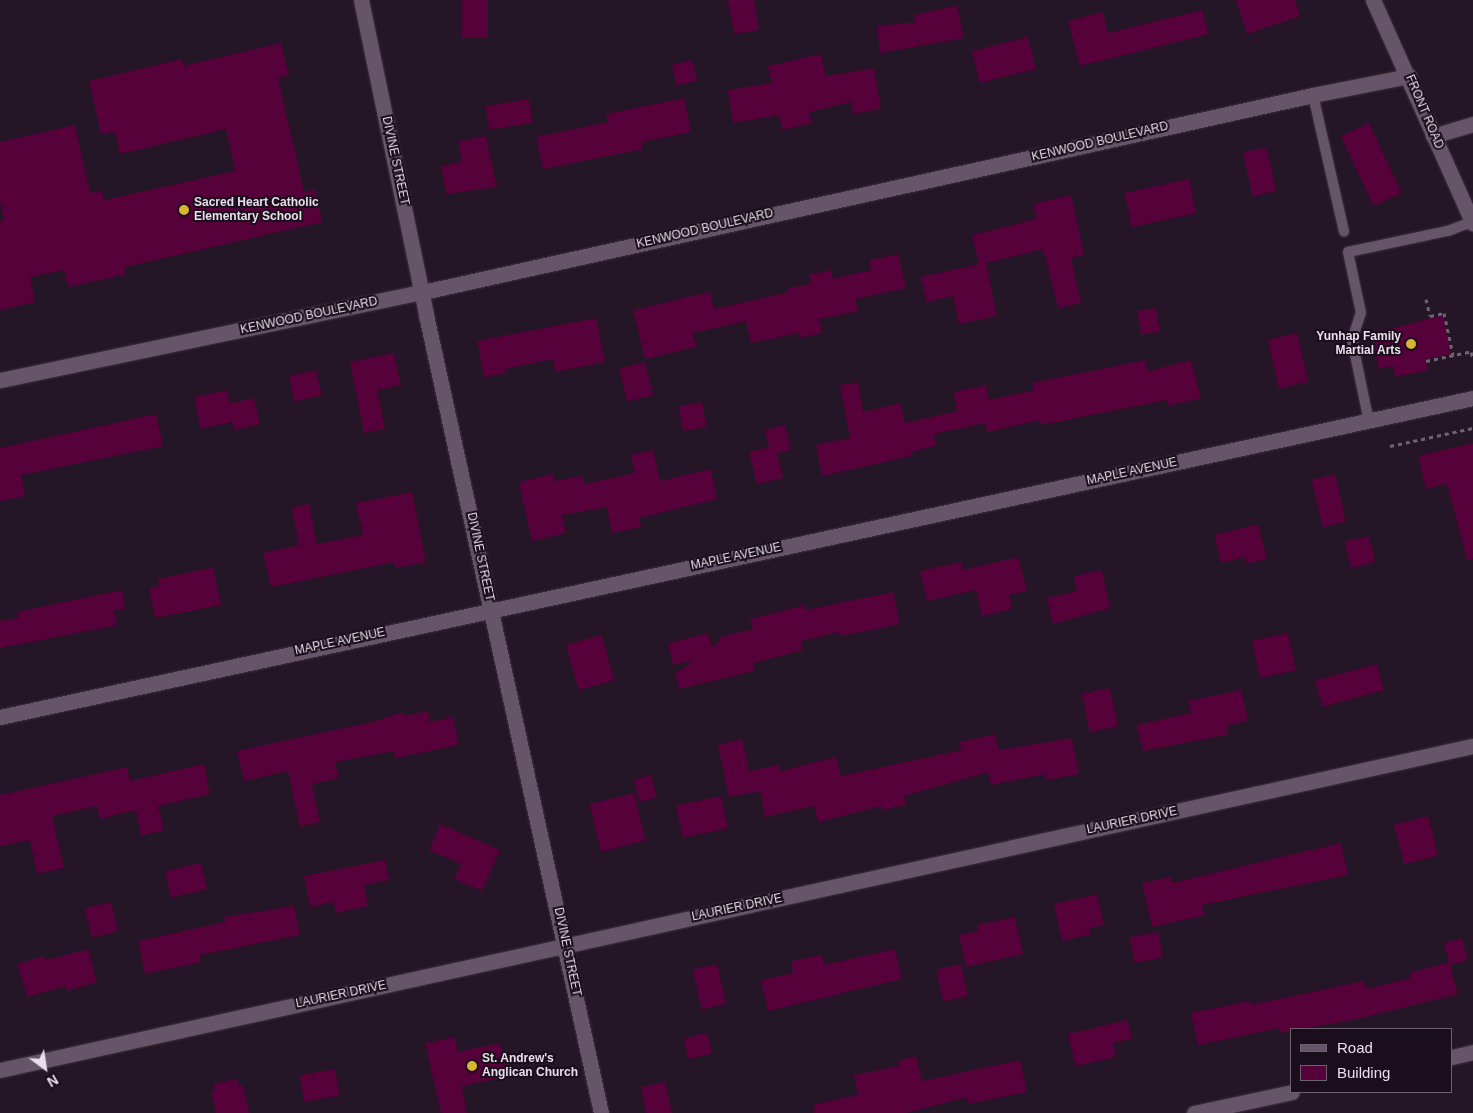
<!DOCTYPE html>
<style>
body{margin:0}
#map{position:relative;width:1473px;height:1113px;overflow:hidden;background:#241626;font-family:Arial,sans-serif}
div>[style]{position:absolute}
.building>*{inset:0;background:#57013a;transform-origin:0 0}
.path>*{height:3px;margin-top:-1.5px;transform-origin:0;background:repeating-linear-gradient(90deg,#6f6371 0 4px,transparent 0 8px)}
.roads{filter:drop-shadow(0 0 1px #3d333f) drop-shadow(0 0 1px #3d333f)}
.lane>*{height:10px;margin:-5px;padding:0 5px;transform-origin:5px;border-radius:5px;background:#665568}
.street>*{height:15px;margin:-7.5px;padding:0 7.5px;transform-origin:7.5px;border-radius:7.5px;background:#665568}
.secondary>*{height:15px;margin:-7.5px;padding:0 7.5px;transform-origin:7.5px;border-radius:7.5px;background:#665568}
.dots>*{width:14px;height:14px;translate:-50% -50%;box-sizing:border-box;border:2px solid #1a0d1c;border-radius:50%}
span{translate:-50% -50%;white-space:nowrap;text-align:center;line-height:1.15;-webkit-text-stroke:4px #1a0d1c;paint-order:stroke}
.street-label{font-size:12px;color:#e9dfea}
.poi-label{font-size:12px;color:#e9dfea;font-weight:700}
.left{translate:0 -50%;text-align:left}
.right{translate:-100% -50%;text-align:right}
.legend{position:absolute;left:1290px;top:1028px;width:162px;height:65px;box-sizing:border-box;background:#1a0d1c;border:1px solid #6d616e;margin:0;padding:6px 9px;list-style:none;font-size:15px;color:#e9dfea}
.legend li{display:flex;align-items:center;gap:10px;height:25px}
.legend b{width:25px;border:1px solid #6d616e}
.north{position:absolute;left:20px;top:1043px;width:50px;height:50px;-webkit-text-stroke:4px #1a0d1c;paint-order:stroke;rotate:149deg;font-size:14px;font-weight:700;line-height:20px;text-align:center;color:#e9dfea}
.north::after{content:'';display:block;margin:auto;width:18px;height:22px;background:#e9dfea;clip-path:polygon(50% 0,100% 100%,50% 72%,0 100%)}
</style>
<div id="map">
<div class="building">
<div style="left:462px;top:0;width:26px;height:38px"></div>
<div style="clip-path:polygon(728px 0,754px 0,759px 30px,734px 34px)"></div>
<div style="clip-path:polygon(1236px 0,1295px 0,1300px 16px,1247px 34px)"></div>
<div style="clip-path:polygon(957px 5px,964px 38px,880px 53px,877px 26px,916px 22px,914px 15px)"></div>
<div style="clip-path:polygon(1202px 10px,1209px 34px,1080px 66px,1068px 21px,1103px 12px,1108px 33px)"></div>
<div style="left:1028px;top:37px;width:33px;height:58px;rotate:76deg"></div>
<div style="clip-path:polygon(281px 43px,289px 75px,278px 78px,304px 192px,315px 189px,322px 222px,125px 267px,126px 274px,68px 287px,64px 270px,30px 277px,35px 302px,0 310px,0 222px,4px 221px,0 202px,0 142px,75px 125px,90px 193px,102px 190px,104px 200px,235px 171px,226px 129px,120px 154px,115px 132px,101px 134px,89px 81px,182px 59px,183px 66px)"></div>
<div style="clip-path:polygon(821px 54px,826px 76px,874px 68px,881px 109px,853px 114px,851px 102px,809px 112px,812px 123px,782px 130px,779px 115px,733px 123px,728px 90px,772px 83px,768px 66px)"></div>
<div style="left:692px;top:60px;width:21px;height:21px;rotate:76deg"></div>
<div style="clip-path:polygon(684px 98px,691px 132px,642px 142px,643px 149px,543px 169px,536px 137px,608px 122px,606px 114px)"></div>
<div style="left:529px;top:99px;width:24px;height:44px;rotate:81deg"></div>
<div style="left:1369px;top:123px;width:77px;height:31px;rotate:65deg"></div>
<div style="clip-path:polygon(486px 136px,497px 187px,446px 194px,441px 166px,462px 162px,458px 142px)"></div>
<div style="left:1266px;top:147px;width:45px;height:24px;rotate:77deg"></div>
<div style="left:1189px;top:179px;width:35px;height:66px;rotate:78deg"></div>
<div style="clip-path:polygon(1071px 195px,1084px 255px,1071px 258px,1081px 303px,1058px 308px,1043px 249px,986px 263px,997px 316px,959px 324px,953px 296px,926px 302px,921px 277px,979px 264px,972px 235px,1036px 219px,1033px 204px)"></div>
<div style="clip-path:polygon(898px 254px,906px 288px,855px 299px,858px 311px,819px 319px,822px 333px,799px 338px,798px 333px,751px 343px,746px 321px,693px 333px,696px 347px,645px 359px,633px 310px,710px 292px,714px 309px,789px 292px,788px 288px,811px 284px,809px 275px,831px 270px,833px 279px,871px 270px,869px 260px)"></div>
<div style="left:1156px;top:308px;width:24px;height:19px;rotate:81deg"></div>
<div style="clip-path:polygon(1443px 315px,1451px 354px,1426px 359px,1428px 370px,1395px 377px,1393px 366px,1379px 369px,1371px 334px)"></div>
<div style="clip-path:polygon(596px 318px,605px 362px,555px 372px,553px 359px,505px 369px,506px 373px,484px 377px,477px 341px)"></div>
<div style="left:1297px;top:333px;width:50px;height:30px;rotate:77deg"></div>
<div style="clip-path:polygon(394px 353px,401px 385px,377px 390px,385px 429px,364px 433px,350px 362px)"></div>
<div style="clip-path:polygon(1145px 360px,1148px 371px,1191px 360px,1201px 398px,1168px 406px,1167px 400px,1041px 425px,1040px 420px,987px 432px,985px 423px,934px 434px,936px 446px,911px 452px,911px 456px,822px 476px,816px 445px,850px 438px,840px 385px,858px 382px,863px 412px,900px 403px,905px 423px,957px 411px,953px 392px,986px 385px,989px 400px,1034px 390px,1032px 383px)"></div>
<div style="left:645px;top:362px;width:34px;height:27px;rotate:76deg"></div>
<div style="left:316px;top:370px;width:26px;height:28px;rotate:77deg"></div>
<div style="clip-path:polygon(227px 390px,230px 403px,254px 398px,260px 424px,234px 430px,232px 422px,201px 429px,194px 397px)"></div>
<div style="left:702px;top:402px;width:25px;height:24px;rotate:79deg"></div>
<div style="clip-path:polygon(156px 414px,163px 446px,21px 475px,25px 496px,0 501px,0 448px)"></div>
<div style="clip-path:polygon(785px 425px,791px 450px,777px 453px,783px 478px,757px 484px,749px 452px,769px 447px,765px 430px)"></div>
<div style="clip-path:polygon(1473px 443px,1473px 559px,1467px 560px,1447px 484px,1426px 489px,1418px 456px)"></div>
<div style="clip-path:polygon(653px 450px,660px 481px,711px 469px,717px 499px,639px 518px,641px 527px,612px 533px,607px 507px,562px 515px,566px 533px,532px 541px,519px 482px,553px 474px,554px 481px,582px 476px,584px 484px,635px 473px,631px 455px)"></div>
<div style="left:1335px;top:474px;width:49px;height:24px;rotate:77deg"></div>
<div style="clip-path:polygon(412px 492px,426px 562px,395px 568px,394px 562px,271px 587px,263px 553px,299px 545px,292px 508px,309px 504px,317px 544px,363px 535px,356px 503px)"></div>
<div style="clip-path:polygon(1258px 524px,1267px 559px,1247px 564px,1245px 557px,1221px 563px,1214px 535px)"></div>
<div style="left:1369px;top:536px;width:27px;height:25px;rotate:77deg"></div>
<div style="clip-path:polygon(1018px 557px,1027px 591px,1009px 595px,1012px 609px,982px 616px,976px 590px,927px 601px,920px 571px,961px 562px,963px 570px)"></div>
<div style="clip-path:polygon(213px 567px,221px 605px,155px 618px,149px 588px,159px 586px,158px 579px)"></div>
<div style="clip-path:polygon(1102px 570px,1110px 608px,1053px 624px,1047px 598px,1077px 591px,1074px 576px)"></div>
<div style="clip-path:polygon(122px 590px,125px 609px,114px 610px,117px 625px,0 648px,0 621px,18px 618px,17px 612px)"></div>
<div style="clip-path:polygon(893px 592px,900px 624px,841px 636px,840px 632px,801px 641px,803px 650px,753px 663px,754px 671px,679px 689px,675px 674px,694px 660px,673px 665px,668px 643px,709px 633px,712px 647px,721px 640px,719px 637px,753px 629px,750px 619px,805px 605px,806px 610px)"></div>
<div style="left:1288px;top:633px;width:38px;height:37px;rotate:78deg"></div>
<div style="left:602px;top:635px;width:47px;height:37px;rotate:75deg"></div>
<div style="left:1377px;top:664px;width:27px;height:64px;rotate:75deg"></div>
<div style="left:1110px;top:688px;width:39px;height:29px;rotate:78deg"></div>
<div style="clip-path:polygon(1241px 690px,1248px 721px,1227px 725px,1229px 734px,1143px 751px,1137px 725px,1191px 713px,1188px 701px)"></div>
<div style="clip-path:polygon(428px 711px,430px 722px,453px 717px,459px 745px,395px 758px,394px 751px,335px 762px,339px 778px,312px 784px,320px 822px,300px 827px,288px 771px,244px 781px,237px 751px,372px 722px,404px 712px,405px 716px)"></div>
<div style="clip-path:polygon(995px 734px,999px 750px,1072px 738px,1079px 774px,1046px 780px,1045px 774px,991px 785px,988px 772px,904px 796px,906px 805px,882px 810px,881px 806px,818px 822px,814px 806px,765px 817px,760px 791px,729px 797px,718px 745px,742px 739px,749px 771px,779px 765px,780px 771px,836px 757px,841px 776px,961px 750px,960px 742px)"></div>
<div style="clip-path:polygon(204px 764px,210px 794px,158px 806px,164px 830px,141px 836px,136px 810px,100px 819px,97px 806px,52px 816px,64px 868px,37px 874px,30px 840px,0 846px,0 795px,127px 767px,130px 781px)"></div>
<div style="left:651px;top:775px;width:23px;height:18px;rotate:75deg"></div>
<div style="left:634px;top:793px;width:49px;height:46px;rotate:76deg"></div>
<div style="left:721px;top:796px;width:33px;height:46px;rotate:78deg"></div>
<div style="left:1428px;top:816px;width:41px;height:35px;rotate:76deg"></div>
<div style="clip-path:polygon(440px 824px,500px 850px,482px 891px,454px 879px,461px 864px,429px 850px)"></div>
<div style="clip-path:polygon(1341px 843px,1348px 875px,1202px 905px,1205px 915px,1152px 927px,1142px 883px,1171px 877px,1172px 883px)"></div>
<div style="clip-path:polygon(385px 860px,389px 880px,364px 885px,368px 906px,336px 913px,333px 902px,310px 907px,304px 876px)"></div>
<div style="left:201px;top:863px;width:27px;height:37px;rotate:77deg"></div>
<div style="clip-path:polygon(1097px 894px,1104px 925px,1090px 928px,1091px 934px,1062px 941px,1054px 904px)"></div>
<div style="left:111px;top:902px;width:30px;height:27px;rotate:76deg"></div>
<div style="clip-path:polygon(294px 906px,300px 935px,199px 955px,201px 962px,145px 974px,138px 941px,225px 922px,224px 917px)"></div>
<div style="clip-path:polygon(1015px 917px,1023px 954px,966px 967px,959px 935px,978px 931px,977px 925px)"></div>
<div style="left:1158px;top:932px;width:26px;height:29px;rotate:79deg"></div>
<div style="clip-path:polygon(1462px 938px,1468px 960px,1450px 965px,1458px 994px,1357px 1019px,1280px 1033px,1279px 1028px,1198px 1045px,1191px 1013px,1250px 1001px,1251px 1005px,1364px 981px,1366px 989px,1411px 978px,1409px 973px,1449px 962px,1444px 943px)"></div>
<div style="clip-path:polygon(88px 949px,97px 982px,67px 991px,65px 986px,27px 997px,17px 964px,44px 956px,46px 960px)"></div>
<div style="clip-path:polygon(895px 949px,902px 979px,768px 1011px,761px 980px,793px 973px,791px 961px,822px 955px,824px 965px)"></div>
<div style="left:717px;top:964px;width:41px;height:25px;rotate:77deg"></div>
<div style="left:961px;top:964px;width:33px;height:25px;rotate:78deg"></div>
<div style="clip-path:polygon(1127px 1020px,1132px 1038px,1113px 1043px,1116px 1057px,1076px 1066px,1068px 1034px)"></div>
<div style="left:707px;top:1033px;width:21px;height:24px;rotate:76deg"></div>
<div style="clip-path:polygon(455px 1037px,458px 1052px,500px 1043px,508px 1076px,462px 1086px,467px 1113px,441px 1113px,425px 1043px)"></div>
<div style="clip-path:polygon(916px 1056px,922px 1081px,1020px 1060px,1027px 1092px,968px 1104px,967px 1097px,907px 1113px,814px 1113px,813px 1105px,858px 1095px,854px 1075px,899px 1066px,898px 1061px)"></div>
<div style="left:335px;top:1069px;width:27px;height:36px;rotate:80deg"></div>
<div style="clip-path:polygon(237px 1079px,239px 1086px,243px 1085px,249px 1113px,216px 1113px,211px 1092px,215px 1091px,213px 1084px)"></div>
<div style="clip-path:polygon(665px 1082px,672px 1113px,646px 1113px,641px 1087px)"></div>
</div>
<div class="path">
<div style="left:1426px;top:299px;width:17px;rotate:77deg"></div>
<div style="left:1430px;top:316px;width:14px;rotate:-12deg"></div>
<div style="left:1444px;top:313px;width:43px;rotate:77.9deg"></div>
<div style="left:1471px;top:352px;width:7px;rotate:74deg"></div>
<div style="left:1426px;top:361px;width:48px;rotate:-12deg"></div>
<div style="left:1390px;top:446px;width:85px;rotate:-12.2deg"></div>
</div>
<div class="roads">
<div class="lane">
<div style="left:1313px;top:95px;width:140px;rotate:77.2deg"></div>
<div style="left:1369px;top:422px;width:84px;rotate:-101.7deg"></div>
<div style="left:1352px;top:340px;width:28px;rotate:-72deg"></div>
<div style="left:1361px;top:313px;width:62px;rotate:-102deg"></div>
<div style="left:1348px;top:252px;width:102px;rotate:-11.9deg"></div>
<div style="left:1448px;top:231px;width:26px;rotate:-21deg"></div>
</div>
<div class="street">
<div style="left:361px;top:0;width:322px;rotate:78.3deg"></div>
<div style="left:426px;top:315px;width:817px;rotate:77.63deg"></div>
<div style="left:1433px;top:136px;width:42px;rotate:-16.7deg"></div>
<div style="left:0;top:380px;width:432px;rotate:-11.8deg"></div>
<div style="left:423px;top:292px;width:912px;rotate:-12.48deg"></div>
<div style="left:1313px;top:95px;width:98px;rotate:-11.2deg"></div>
<div style="left:0;top:717px;width:1507px;rotate:-12.22deg"></div>
<div style="left:1452px;top:1057px;width:22px;rotate:-13deg"></div>
<div style="left:1194px;top:1113px;width:100px;rotate:-12.1deg"></div>
</div>
<div class="secondary">
<div style="left:1373px;top:0;width:245px;rotate:65.9deg"></div>
<div style="left:0;top:1070px;width:1508px;rotate:-12.41deg"></div>
</div>
</div>
<div class="dots">
<div style="left:184px;top:210px;background:#d7b434"></div>
<div style="left:1411px;top:344px;background:#d7b434"></div>
<div style="left:472px;top:1066px;background:#d7b434"></div>
</div>
<div class="street-label">
<span style="left:1424px;top:112px;rotate:67deg">FRONT ROAD</span>
<span style="left:1100px;top:142px;rotate:-13deg">KENWOOD BOULEVARD</span>
<span style="left:395px;top:161px;rotate:78deg">DIVINE STREET</span>
<span style="left:705px;top:229px;rotate:-13deg">KENWOOD BOULEVARD</span>
<span style="left:309px;top:316px;rotate:-12deg">KENWOOD BOULEVARD</span>
<span style="left:1132px;top:472px;rotate:-12deg">MAPLE AVENUE</span>
<span style="left:480px;top:557px;rotate:78deg">DIVINE STREET</span>
<span style="left:736px;top:557px;rotate:-12deg">MAPLE AVENUE</span>
<span style="left:340px;top:642px;rotate:-12deg">MAPLE AVENUE</span>
<span style="left:1132px;top:821px;rotate:-12deg">LAURIER DRIVE</span>
<span style="left:737px;top:908px;rotate:-12deg">LAURIER DRIVE</span>
<span style="left:567px;top:952px;rotate:78deg">DIVINE STREET</span>
<span style="left:341px;top:995px;rotate:-12deg">LAURIER DRIVE</span>
</div>
<div class="poi-label">
<span class="left" style="left:194px;top:210px">Sacred Heart Catholic<br>Elementary School</span>
<span class="right" style="left:1401px;top:344px">Yunhap Family<br>Martial Arts</span>
<span class="left" style="left:482px;top:1066px">St. Andrew's<br>Anglican Church</span>
</div>
<ul class="legend">
<li><b style="height:6px;background:#665568"></b>Road</li>
<li><b style="height:14px;background:#57013a"></b>Building</li>
</ul>
<div class="north">N</div>
</div>
